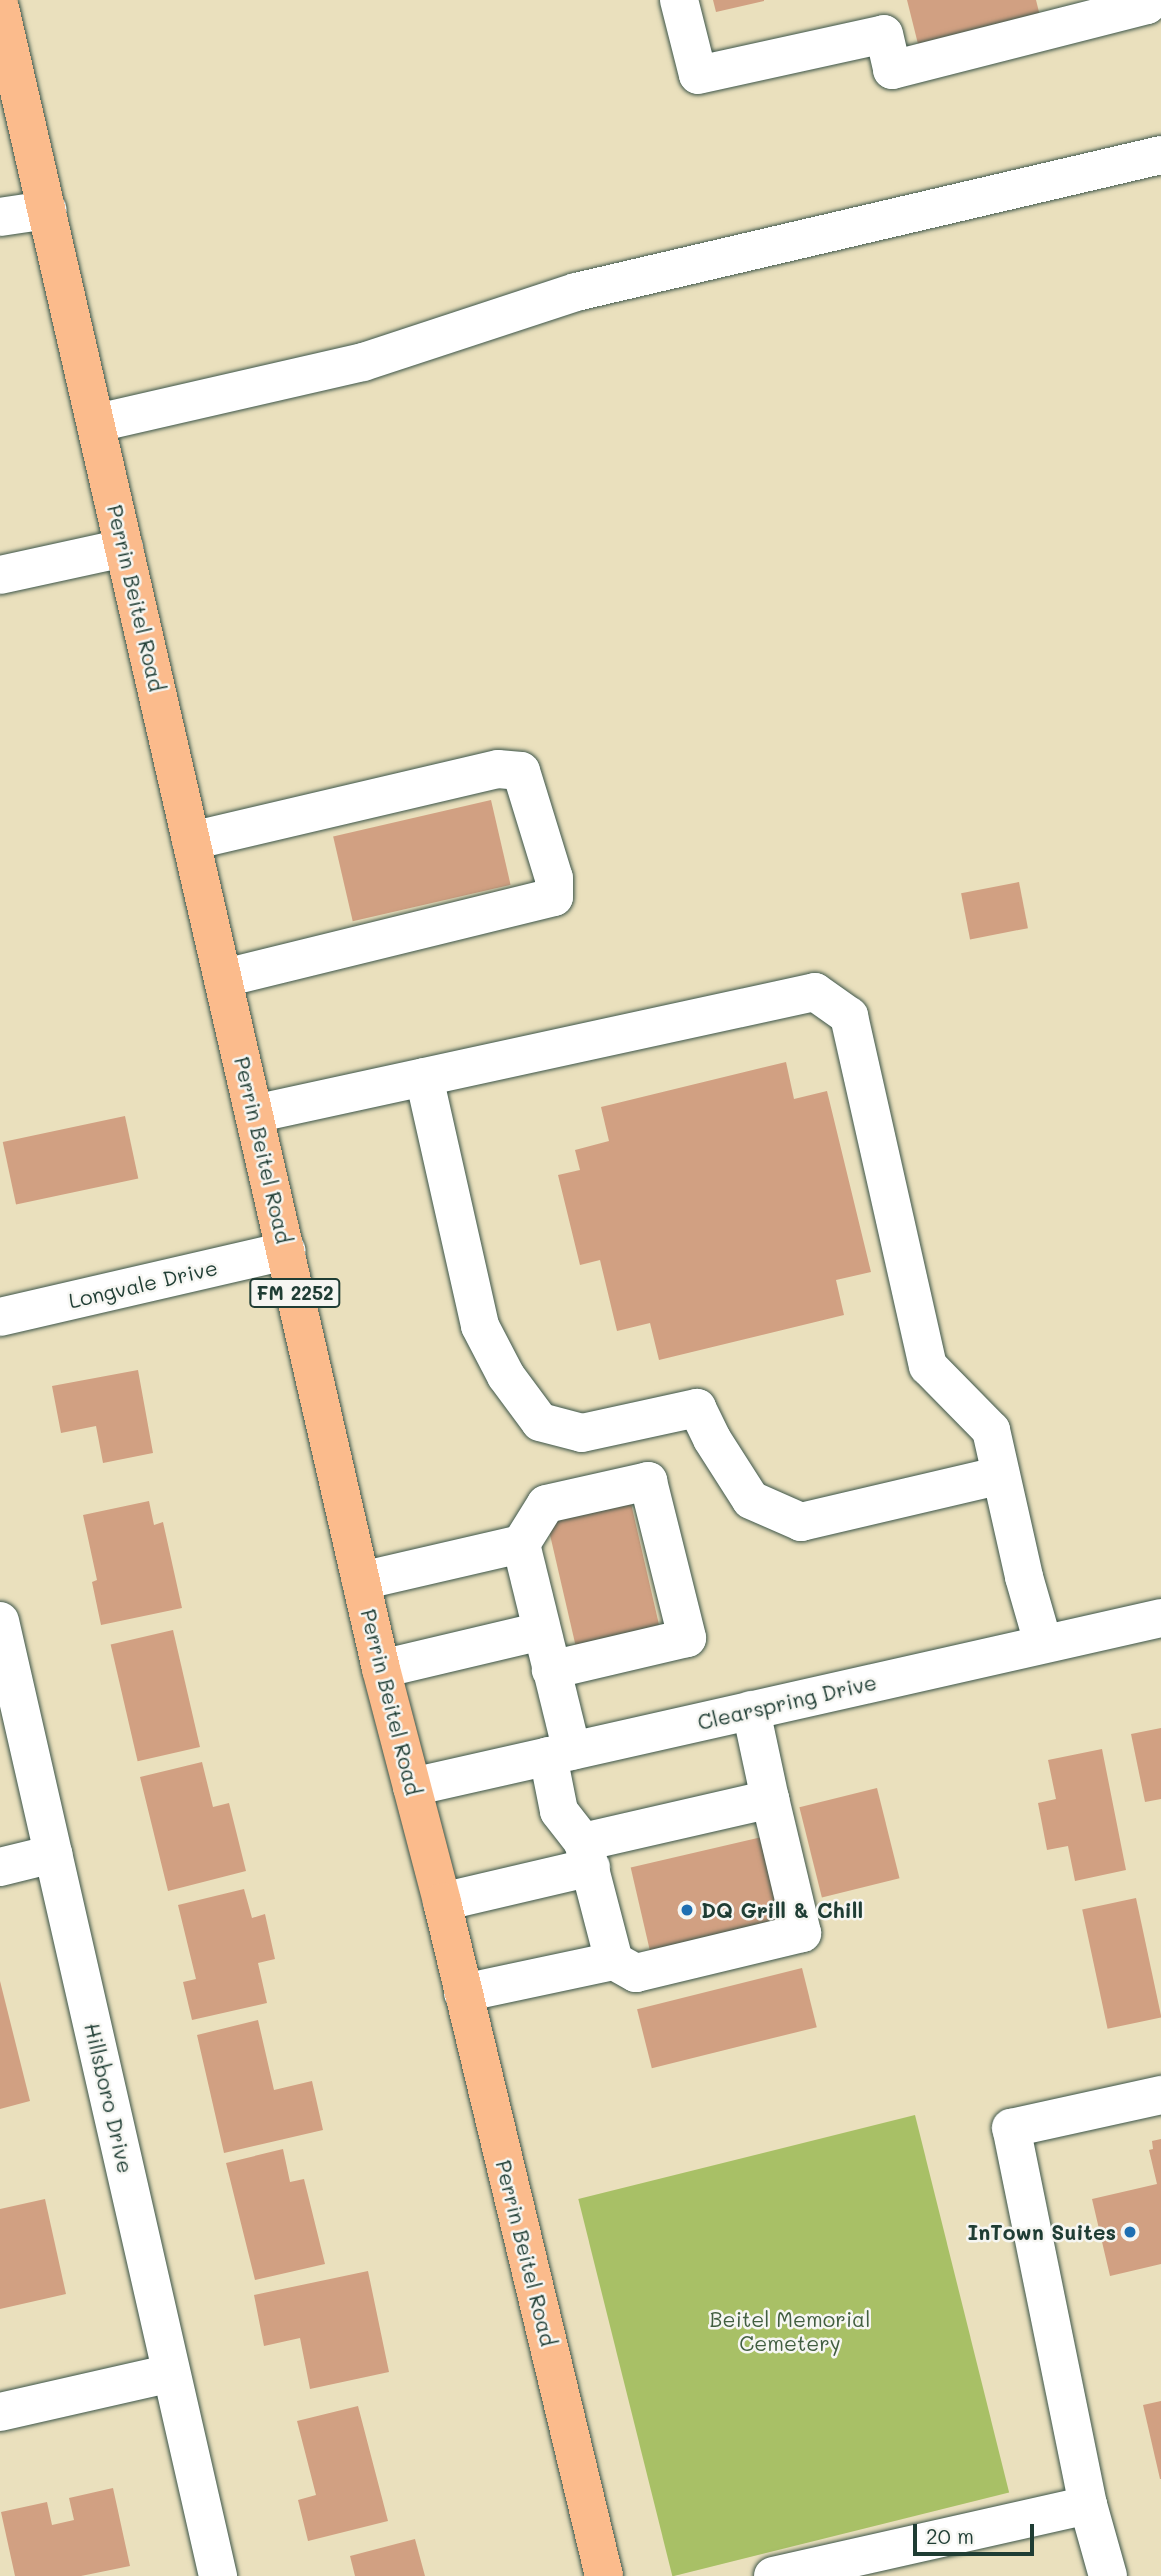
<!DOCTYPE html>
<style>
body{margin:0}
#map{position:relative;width:1161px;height:2576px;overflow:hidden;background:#eae0bd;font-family:Mali,sans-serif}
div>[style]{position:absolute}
.green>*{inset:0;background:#a8c066;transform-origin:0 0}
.building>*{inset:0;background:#d1a082;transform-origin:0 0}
.roads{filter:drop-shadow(0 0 2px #3d5549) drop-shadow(0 0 2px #3d5549)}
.minor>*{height:38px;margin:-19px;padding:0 19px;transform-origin:19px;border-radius:19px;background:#fff}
.major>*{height:38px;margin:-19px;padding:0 19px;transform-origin:19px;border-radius:19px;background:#fbbb8c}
.dots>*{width:19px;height:19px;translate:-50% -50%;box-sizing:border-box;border:4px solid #f6f6f2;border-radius:50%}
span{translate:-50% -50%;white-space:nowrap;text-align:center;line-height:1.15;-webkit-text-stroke:5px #f6f6f2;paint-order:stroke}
.shield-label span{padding:2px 5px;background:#f6f6f2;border:2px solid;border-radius:5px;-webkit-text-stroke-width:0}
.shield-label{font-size:19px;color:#1f3d34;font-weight:700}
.street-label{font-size:21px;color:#1f3d34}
.poi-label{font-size:21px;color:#1f3d34;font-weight:700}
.left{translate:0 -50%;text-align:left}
.right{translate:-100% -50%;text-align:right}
.park-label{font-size:21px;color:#415e40}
.scale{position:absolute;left:913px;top:2524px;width:121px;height:32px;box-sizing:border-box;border:4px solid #1f3d34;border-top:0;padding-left:9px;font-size:21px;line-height:24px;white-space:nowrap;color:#1f3d34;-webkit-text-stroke:5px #f6f6f2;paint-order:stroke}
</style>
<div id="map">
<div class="green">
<div style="left:915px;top:2115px;width:389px;height:347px;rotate:76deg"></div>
</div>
<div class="building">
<div style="clip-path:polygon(713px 0,764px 0,764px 1px,716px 12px)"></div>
<div style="clip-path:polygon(907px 0,1036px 0,1040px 16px,918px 44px)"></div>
<div style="left:491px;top:800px;width:87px;height:162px;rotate:77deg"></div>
<div style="left:1019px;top:882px;width:47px;height:59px;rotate:79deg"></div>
<div style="clip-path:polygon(786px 1062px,794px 1099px,827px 1091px,871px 1272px,836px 1280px,844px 1315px,659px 1360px,650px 1323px,617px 1331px,600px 1260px,580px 1265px,558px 1175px,580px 1170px,575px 1150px,609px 1141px,601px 1107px)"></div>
<div style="left:125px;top:1116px;width:64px;height:125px;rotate:78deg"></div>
<div style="clip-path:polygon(138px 1370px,153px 1453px,103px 1463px,96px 1426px,61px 1433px,52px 1386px)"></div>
<div style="left:630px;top:1499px;width:130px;height:86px;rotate:77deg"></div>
<div style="clip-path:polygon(149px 1501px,154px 1525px,163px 1522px,182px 1608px,101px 1625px,92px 1582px,97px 1580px,83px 1515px)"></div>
<div style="left:173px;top:1630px;width:120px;height:64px;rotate:77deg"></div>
<div style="clip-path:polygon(1161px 1728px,1161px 1799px,1145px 1802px,1131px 1734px)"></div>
<div style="clip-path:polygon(1102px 1749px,1126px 1870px,1075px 1881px,1068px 1846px,1047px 1850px,1038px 1803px,1056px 1799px,1048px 1760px)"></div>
<div style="clip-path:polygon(202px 1762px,213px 1807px,229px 1803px,246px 1871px,168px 1891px,140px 1777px)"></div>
<div style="left:877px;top:1788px;width:93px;height:80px;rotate:76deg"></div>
<div style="left:771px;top:1835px;width:96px;height:144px;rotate:77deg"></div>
<div style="clip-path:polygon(244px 1889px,252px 1918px,265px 1914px,275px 1959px,258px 1963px,267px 2003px,192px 2020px,183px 1982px,196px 1979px,178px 1905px)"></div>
<div style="left:1136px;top:1898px;width:122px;height:55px;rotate:78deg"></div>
<div style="left:802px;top:1968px;width:61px;height:170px;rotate:76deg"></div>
<div style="clip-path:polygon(0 1981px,30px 2101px,0 2109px)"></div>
<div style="clip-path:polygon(258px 2020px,274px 2090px,312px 2081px,323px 2130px,224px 2153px,197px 2035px)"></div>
<div style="clip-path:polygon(1161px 2139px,1161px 2264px,1110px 2276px,1092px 2199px,1157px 2184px,1149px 2150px,1153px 2149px,1152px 2141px)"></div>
<div style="clip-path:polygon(283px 2149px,290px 2182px,304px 2179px,325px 2264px,255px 2280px,226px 2163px)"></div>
<div style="clip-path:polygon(45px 2199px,66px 2294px,0 2309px,0 2209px)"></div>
<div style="clip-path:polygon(368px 2271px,389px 2372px,310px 2389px,300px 2338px,264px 2346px,254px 2295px)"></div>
<div style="clip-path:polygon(1161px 2401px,1161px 2479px,1160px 2479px,1143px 2405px)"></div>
<div style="clip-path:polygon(358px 2406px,388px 2521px,308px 2541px,298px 2500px,316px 2495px,297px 2421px)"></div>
<div style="clip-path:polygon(113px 2488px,130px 2566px,81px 2576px,15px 2576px,1px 2512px,47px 2502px,52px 2525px,74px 2520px,69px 2498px)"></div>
<div style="clip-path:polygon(415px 2539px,425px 2576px,355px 2576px,350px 2556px)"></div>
</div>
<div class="roads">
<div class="minor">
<div style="left:679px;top:0;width:77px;rotate:75.8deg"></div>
<div style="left:698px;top:75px;width:190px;rotate:-12.4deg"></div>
<div style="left:884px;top:34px;width:37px;rotate:77deg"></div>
<div style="left:892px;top:70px;width:263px;rotate:-14.3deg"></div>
<div style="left:1147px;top:5px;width:5px;rotate:-101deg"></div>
<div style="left:0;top:217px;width:48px;rotate:-8.5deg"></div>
<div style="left:97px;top:423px;width:273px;rotate:-12.9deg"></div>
<div style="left:363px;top:362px;width:224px;rotate:-18.2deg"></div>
<div style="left:576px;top:292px;width:601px;rotate:-13.18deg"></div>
<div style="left:0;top:575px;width:127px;rotate:-12.3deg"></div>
<div style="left:191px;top:841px;width:315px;rotate:-13.2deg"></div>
<div style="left:498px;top:769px;width:23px;rotate:5deg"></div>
<div style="left:521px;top:771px;width:112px;rotate:72.9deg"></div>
<div style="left:554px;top:878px;width:19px;rotate:90deg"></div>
<div style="left:554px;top:897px;width:341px;rotate:166.2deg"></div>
<div style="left:424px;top:1077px;width:255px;rotate:77.3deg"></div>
<div style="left:480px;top:1326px;width:56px;rotate:62.5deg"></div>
<div style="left:506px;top:1376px;width:57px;rotate:53.5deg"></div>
<div style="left:540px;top:1422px;width:43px;rotate:14.7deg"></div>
<div style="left:582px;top:1433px;width:118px;rotate:-12.3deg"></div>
<div style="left:697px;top:1408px;width:34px;rotate:64deg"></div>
<div style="left:712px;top:1439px;width:72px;rotate:57.4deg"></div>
<div style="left:751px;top:1500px;width:55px;rotate:23.7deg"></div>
<div style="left:801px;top:1522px;width:205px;rotate:-13.2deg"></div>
<div style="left:254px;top:1114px;width:574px;rotate:-12.27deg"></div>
<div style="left:815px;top:992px;width:42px;rotate:35.2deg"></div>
<div style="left:849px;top:1016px;width:359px;rotate:77.3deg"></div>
<div style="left:928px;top:1366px;width:90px;rotate:45.5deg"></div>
<div style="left:991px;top:1430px;width:151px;rotate:77.3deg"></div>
<div style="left:1024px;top:1577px;width:69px;rotate:73.9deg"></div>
<div style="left:0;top:1317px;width:294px;rotate:-13deg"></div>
<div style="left:521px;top:1544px;width:47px;rotate:-58deg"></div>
<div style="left:546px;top:1504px;width:105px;rotate:-12.7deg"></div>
<div style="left:648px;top:1481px;width:162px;rotate:76deg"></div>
<div style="left:687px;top:1638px;width:140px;rotate:166.8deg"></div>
<div style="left:361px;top:1581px;width:164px;rotate:-13deg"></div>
<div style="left:521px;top:1544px;width:213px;rotate:76.2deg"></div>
<div style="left:0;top:1621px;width:980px;rotate:77.14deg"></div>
<div style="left:381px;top:1669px;width:165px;rotate:-13.3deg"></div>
<div style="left:412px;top:1787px;width:768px;rotate:-12.71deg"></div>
<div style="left:583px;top:1842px;width:192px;rotate:-12.9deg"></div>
<div style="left:770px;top:1799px;width:91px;rotate:-102.1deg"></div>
<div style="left:0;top:1867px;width:55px;rotate:-13.8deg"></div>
<div style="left:442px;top:1902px;width:153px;rotate:-13.2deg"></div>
<div style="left:614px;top:1961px;width:25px;rotate:29deg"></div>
<div style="left:636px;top:1973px;width:171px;rotate:-13.5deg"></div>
<div style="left:802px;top:1933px;width:138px;rotate:-103.4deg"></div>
<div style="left:463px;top:1993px;width:154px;rotate:-12deg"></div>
<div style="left:614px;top:1961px;width:123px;rotate:-104.6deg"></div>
<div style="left:583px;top:1842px;width:39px;rotate:-128deg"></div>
<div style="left:559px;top:1811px;width:56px;rotate:-101.3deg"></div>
<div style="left:0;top:2412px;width:175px;rotate:-12.8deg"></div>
<div style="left:773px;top:2576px;width:323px;rotate:-12.7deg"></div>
<div style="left:1108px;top:2576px;width:74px;rotate:-105.7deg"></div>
<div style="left:1088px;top:2505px;width:385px;rotate:-101.5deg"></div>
<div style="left:1011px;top:2128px;width:154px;rotate:-12.4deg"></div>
</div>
<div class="major">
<div style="left:0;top:8px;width:1704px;rotate:77.08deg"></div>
<div style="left:381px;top:1669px;width:241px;rotate:75.3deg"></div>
<div style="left:442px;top:1902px;width:693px;rotate:76.48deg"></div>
</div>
</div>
<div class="dots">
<div style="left:687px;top:1910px;background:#1f6fb2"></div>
<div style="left:1130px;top:2232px;background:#1f6fb2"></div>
</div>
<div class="shield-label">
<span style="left:295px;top:1293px">FM 2252</span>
</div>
<div class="street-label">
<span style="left:136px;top:598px;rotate:77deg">Perrin Beitel Road</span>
<span style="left:263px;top:1150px;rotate:77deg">Perrin Beitel Road</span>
<span style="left:143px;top:1284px;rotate:-13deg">Longvale Drive</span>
<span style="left:391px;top:1702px;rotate:76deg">Perrin Beitel Road</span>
<span style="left:787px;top:1702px;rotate:-13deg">Clearspring Drive</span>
<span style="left:109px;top:2098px;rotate:77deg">Hillsboro Drive</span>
<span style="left:526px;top:2253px;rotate:76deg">Perrin Beitel Road</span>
</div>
<div class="poi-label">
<span class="left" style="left:701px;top:1910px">DQ Grill &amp; Chill</span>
<span class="right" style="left:1116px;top:2232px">InTown Suites</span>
</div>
<div class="park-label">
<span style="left:790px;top:2331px">Beitel Memorial<br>Cemetery</span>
</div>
<div class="scale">20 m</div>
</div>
